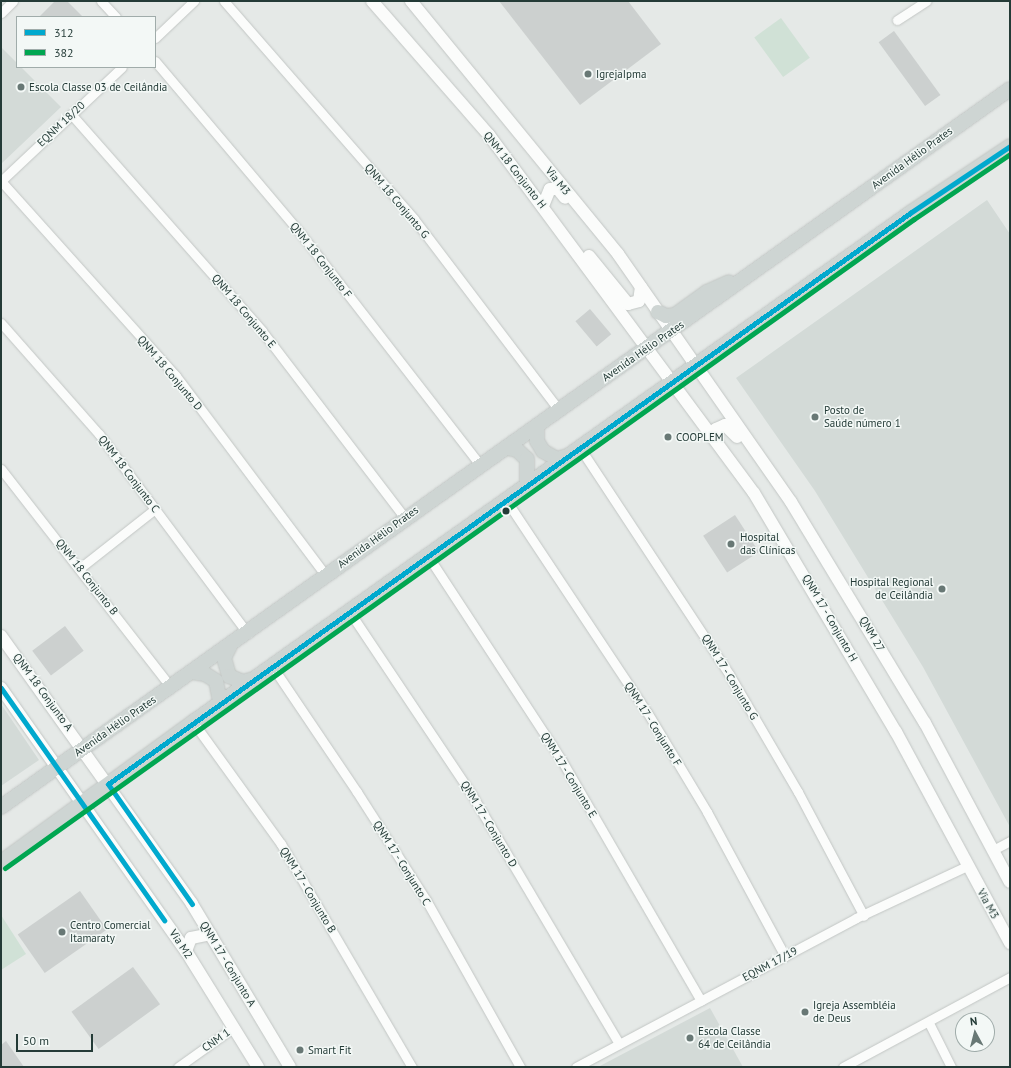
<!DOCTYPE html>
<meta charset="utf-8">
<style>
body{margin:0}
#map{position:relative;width:1011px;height:1068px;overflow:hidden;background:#e5e9e7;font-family:"PT Sans",sans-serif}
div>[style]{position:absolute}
.built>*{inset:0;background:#d3dad7}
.green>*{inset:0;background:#d0e1d6;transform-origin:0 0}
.building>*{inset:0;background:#ccd0cf;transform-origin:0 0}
.roads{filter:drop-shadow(0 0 1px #c2c6c4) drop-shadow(0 0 1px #c2c6c4)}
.street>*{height:9px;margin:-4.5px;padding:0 4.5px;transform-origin:4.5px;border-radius:4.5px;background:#fbfcfb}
.secondary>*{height:12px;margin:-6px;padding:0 6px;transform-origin:6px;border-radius:6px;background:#fbfcfb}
.primary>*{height:14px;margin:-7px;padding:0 7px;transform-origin:7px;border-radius:7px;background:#ced5d3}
.bus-1>*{height:5px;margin:-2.5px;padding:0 2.5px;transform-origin:2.5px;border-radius:2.5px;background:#00a9ce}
.bus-2>*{height:5px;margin:-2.5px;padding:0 2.5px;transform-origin:2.5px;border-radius:2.5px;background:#00a651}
.dots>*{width:11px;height:11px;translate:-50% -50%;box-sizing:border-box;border:2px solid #f3f8f6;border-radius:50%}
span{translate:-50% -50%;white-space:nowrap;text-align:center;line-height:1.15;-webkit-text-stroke:3px #f3f8f6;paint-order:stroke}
.poi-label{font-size:11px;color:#243b37}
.left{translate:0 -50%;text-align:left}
.right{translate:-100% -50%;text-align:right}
.street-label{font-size:11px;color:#243b37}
.frame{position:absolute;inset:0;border:2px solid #243b37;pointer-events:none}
.legend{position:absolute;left:16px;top:16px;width:140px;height:52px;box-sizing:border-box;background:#f3f8f6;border:1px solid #a0acaa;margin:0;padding:5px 7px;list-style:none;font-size:12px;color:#243b37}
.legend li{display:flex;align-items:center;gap:8px;height:20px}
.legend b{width:20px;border:1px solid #a0acaa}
.north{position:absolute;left:955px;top:1012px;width:40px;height:40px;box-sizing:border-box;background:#f3f8f6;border:1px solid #a0acaa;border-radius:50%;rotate:353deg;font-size:11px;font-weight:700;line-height:16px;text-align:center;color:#243b37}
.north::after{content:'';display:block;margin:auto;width:14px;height:18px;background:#687875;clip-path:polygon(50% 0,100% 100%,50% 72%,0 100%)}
.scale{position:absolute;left:16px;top:1034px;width:77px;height:18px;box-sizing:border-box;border:2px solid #243b37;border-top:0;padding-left:5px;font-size:12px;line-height:14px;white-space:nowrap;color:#243b37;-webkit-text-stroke:3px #f3f8f6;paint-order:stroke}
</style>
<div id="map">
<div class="built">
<div style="clip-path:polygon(1px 47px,17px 63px,17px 67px,21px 67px,61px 107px,1px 164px)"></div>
<div style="clip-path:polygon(987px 200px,1010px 234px,1010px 827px,923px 667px,815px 491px,736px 378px)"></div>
<div style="clip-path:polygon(1px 704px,39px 760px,1px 786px)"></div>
<div style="clip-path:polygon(710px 1008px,743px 1067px,598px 1067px)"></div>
</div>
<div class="green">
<div style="left:781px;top:18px;width:49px;height:33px;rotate:54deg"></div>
<div style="clip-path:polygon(1px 915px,26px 954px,1px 970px)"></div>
</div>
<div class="building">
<div style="clip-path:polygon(55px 1px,67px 1px,83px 17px,39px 17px)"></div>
<div style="clip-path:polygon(499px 1px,628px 1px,661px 44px,580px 105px)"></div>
<div style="left:894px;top:31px;width:79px;height:19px;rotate:54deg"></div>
<div style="left:590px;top:309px;width:33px;height:19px;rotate:50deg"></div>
<div style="left:735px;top:515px;width:44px;height:38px;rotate:57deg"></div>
<div style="left:65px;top:626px;width:31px;height:41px;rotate:53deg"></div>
<div style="left:80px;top:891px;width:47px;height:76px;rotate:55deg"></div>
<div style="left:133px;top:967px;width:46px;height:76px;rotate:54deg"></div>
<div style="clip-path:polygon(6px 1041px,24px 1067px,1px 1067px,1px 1045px)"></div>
</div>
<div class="roads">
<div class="street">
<div style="left:101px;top:1px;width:22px;rotate:47deg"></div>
<div style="left:224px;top:1px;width:289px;rotate:48.9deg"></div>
<div style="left:414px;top:219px;width:240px;rotate:52.8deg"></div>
<div style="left:1px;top:13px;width:17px;rotate:-45deg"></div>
<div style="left:897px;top:20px;width:35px;rotate:-33deg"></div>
<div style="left:155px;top:38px;width:54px;rotate:-43.5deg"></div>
<div style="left:155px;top:61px;width:226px;rotate:49.8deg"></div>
<div style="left:301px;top:234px;width:292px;rotate:52.2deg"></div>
<div style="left:71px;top:114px;width:289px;rotate:48.6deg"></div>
<div style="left:262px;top:331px;width:235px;rotate:52.6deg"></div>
<div style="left:1px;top:181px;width:262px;rotate:48.1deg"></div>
<div style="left:176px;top:376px;width:250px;rotate:53.1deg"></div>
<div style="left:1px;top:181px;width:166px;rotate:-43.3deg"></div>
<div style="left:1px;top:323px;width:148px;rotate:48.6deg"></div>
<div style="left:99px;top:434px;width:249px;rotate:53.3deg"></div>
<div style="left:580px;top:448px;width:271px;rotate:56.6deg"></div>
<div style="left:729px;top:674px;width:137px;rotate:59.7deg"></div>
<div style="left:798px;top:792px;width:140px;rotate:62deg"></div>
<div style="left:1px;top:469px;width:276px;rotate:52.1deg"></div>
<div style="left:506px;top:500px;width:255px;rotate:56.4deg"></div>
<div style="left:647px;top:712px;width:117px;rotate:59deg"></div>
<div style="left:707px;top:812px;width:164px;rotate:61.6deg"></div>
<div style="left:428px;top:556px;width:245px;rotate:56.8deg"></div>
<div style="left:562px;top:761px;width:277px;rotate:59.9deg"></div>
<div style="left:80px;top:568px;width:95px;rotate:-38.2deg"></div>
<div style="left:349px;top:611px;width:221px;rotate:56.2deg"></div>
<div style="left:472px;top:795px;width:289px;rotate:59.4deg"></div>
<div style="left:272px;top:666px;width:152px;rotate:56deg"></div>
<div style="left:357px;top:792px;width:128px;rotate:57.4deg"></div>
<div style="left:426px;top:900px;width:192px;rotate:60.6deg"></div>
<div style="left:193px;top:722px;width:150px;rotate:54.2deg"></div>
<div style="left:281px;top:844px;width:259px;rotate:59.6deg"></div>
<div style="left:993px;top:850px;width:19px;rotate:-28deg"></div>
<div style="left:929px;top:1023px;width:49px;rotate:63.4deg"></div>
<div style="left:178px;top:1067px;width:69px;rotate:-35.5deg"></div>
<div style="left:576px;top:1067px;width:317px;rotate:-28deg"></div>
<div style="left:856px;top:918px;width:123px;rotate:-25.1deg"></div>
<div style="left:843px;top:1067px;width:190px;rotate:-28.3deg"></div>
</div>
<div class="secondary">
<div style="left:372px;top:1px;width:178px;rotate:48.9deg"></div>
<div style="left:489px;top:135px;width:445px;rotate:53.5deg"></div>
<div style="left:754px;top:493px;width:278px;rotate:59.3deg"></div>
<div style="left:896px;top:732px;width:240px;rotate:61.6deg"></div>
<div style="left:411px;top:1px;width:327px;rotate:50.7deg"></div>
<div style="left:618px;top:254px;width:302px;rotate:55.1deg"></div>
<div style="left:791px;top:502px;width:258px;rotate:58.8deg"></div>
<div style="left:925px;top:723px;width:180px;rotate:61.9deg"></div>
<div style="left:543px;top:206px;width:18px;rotate:-68deg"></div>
<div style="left:550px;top:189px;width:8px"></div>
<div style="left:558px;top:189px;width:11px;rotate:52deg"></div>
<div style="left:589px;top:256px;width:62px;rotate:50.9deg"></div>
<div style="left:628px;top:304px;width:11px;rotate:-15deg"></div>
<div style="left:639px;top:301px;width:14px;rotate:-82deg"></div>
<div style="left:714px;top:437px;width:8px;rotate:-76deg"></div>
<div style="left:716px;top:429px;width:10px;rotate:-24deg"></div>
<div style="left:725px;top:425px;width:17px;rotate:45deg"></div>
<div style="left:1px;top:636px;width:329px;rotate:54.5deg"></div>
<div style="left:192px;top:904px;width:190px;rotate:59deg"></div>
<div style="left:1px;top:688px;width:322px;rotate:54.9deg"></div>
<div style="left:186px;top:951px;width:137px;rotate:58.2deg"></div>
<div style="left:186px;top:951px;width:14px;rotate:-69deg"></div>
<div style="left:191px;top:938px;width:20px;rotate:-11deg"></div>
</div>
<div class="primary">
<div style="left:658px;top:312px;width:9px;rotate:27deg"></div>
<div style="left:666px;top:316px;width:9px;rotate:-6deg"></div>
<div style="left:675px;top:315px;width:39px;rotate:-36deg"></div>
<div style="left:707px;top:292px;width:24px;rotate:-24deg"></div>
<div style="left:537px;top:426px;width:15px;rotate:90deg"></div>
<div style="left:537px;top:441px;width:12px;rotate:59deg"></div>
<div style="left:543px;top:451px;width:16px;rotate:30deg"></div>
<div style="left:557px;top:459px;width:10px;rotate:-17deg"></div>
<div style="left:507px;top:448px;width:10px;rotate:11deg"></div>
<div style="left:517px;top:450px;width:13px;rotate:42deg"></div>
<div style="left:527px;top:459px;width:26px;rotate:90deg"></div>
<div style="left:230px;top:646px;width:13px;rotate:117deg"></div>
<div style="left:224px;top:658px;width:19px;rotate:74deg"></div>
<div style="left:229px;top:676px;width:15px;rotate:23deg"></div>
<div style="left:243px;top:682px;width:10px;rotate:-17deg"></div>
<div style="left:192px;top:672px;width:13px;rotate:9deg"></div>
<div style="left:205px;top:674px;width:13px;rotate:32deg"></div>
<div style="left:216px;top:681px;width:21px;rotate:79deg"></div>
<div style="left:1px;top:807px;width:1238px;rotate:-35.44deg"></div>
<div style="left:1px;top:862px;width:238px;rotate:-36.1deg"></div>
<div style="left:193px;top:722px;width:879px;rotate:-35.37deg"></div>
<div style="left:910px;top:213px;width:120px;rotate:-33.8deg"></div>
</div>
</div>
<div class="bus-1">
<div style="left:1px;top:688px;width:284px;rotate:54.9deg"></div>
<div style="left:192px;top:904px;width:146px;rotate:-125deg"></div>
<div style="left:108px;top:784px;width:985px;rotate:-35.45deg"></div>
<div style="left:910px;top:213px;width:120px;rotate:-33.8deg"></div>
</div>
<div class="bus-2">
<div style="left:5px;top:868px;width:1117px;rotate:-35.53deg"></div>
<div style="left:914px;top:219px;width:116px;rotate:-34.1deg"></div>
</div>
<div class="dots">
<div style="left:588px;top:74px;background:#687875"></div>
<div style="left:21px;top:87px;background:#687875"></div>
<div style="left:815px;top:417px;background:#687875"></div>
<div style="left:668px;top:437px;background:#687875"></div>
<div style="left:506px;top:511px;background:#243b37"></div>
<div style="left:731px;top:544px;background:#687875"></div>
<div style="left:942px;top:589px;background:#687875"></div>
<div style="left:62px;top:932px;background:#687875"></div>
<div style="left:805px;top:1012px;background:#687875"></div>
<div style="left:690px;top:1038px;background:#687875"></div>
<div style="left:300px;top:1050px;background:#687875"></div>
</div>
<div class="poi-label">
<span class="left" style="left:596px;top:74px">IgrejaIpma</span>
<span class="left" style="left:29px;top:87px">Escola Classe 03 de Ceilândia</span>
<span class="left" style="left:824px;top:417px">Posto de<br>Saúde número 1</span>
<span class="left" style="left:676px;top:437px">COOPLEM</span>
<span class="left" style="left:740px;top:544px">Hospital<br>das Clínicas</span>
<span class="right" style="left:933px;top:589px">Hospital Regional<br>de Ceilândia</span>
<span class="left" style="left:70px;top:932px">Centro Comercial<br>Itamaraty</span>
<span class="left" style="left:813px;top:1012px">Igreja Assembléia<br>de Deus</span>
<span class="left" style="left:698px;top:1038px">Escola Classe<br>64 de Ceilândia</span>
<span class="left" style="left:308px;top:1050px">Smart Fit</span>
</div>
<div class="street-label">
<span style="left:61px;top:124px;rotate:-43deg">EQNM 18/20</span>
<span style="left:912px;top:158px;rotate:-36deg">Avenida Hélio Prates</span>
<span style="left:515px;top:170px;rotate:52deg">QNM 18 Conjunto H</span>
<span style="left:558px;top:181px;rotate:51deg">Via M3</span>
<span style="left:397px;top:201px;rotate:50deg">QNM 18 Conjunto G</span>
<span style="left:321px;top:260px;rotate:52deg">QNM 18 Conjunto F</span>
<span style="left:244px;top:311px;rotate:50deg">QNM 18 Conjunto E</span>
<span style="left:643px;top:351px;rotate:-35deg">Avenida Hélio Prates</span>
<span style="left:170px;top:373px;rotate:50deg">QNM 18 Conjunto D</span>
<span style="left:129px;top:474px;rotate:53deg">QNM 18 Conjunto C</span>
<span style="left:378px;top:537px;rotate:-36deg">Avenida Hélio Prates</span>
<span style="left:87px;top:577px;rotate:52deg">QNM 18 Conjunto B</span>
<span style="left:830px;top:618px;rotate:60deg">QNM 17 - Conjunto H</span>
<span style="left:872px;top:634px;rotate:60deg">QNM 27</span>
<span style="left:730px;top:677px;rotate:59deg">QNM 17 - Conjunto G</span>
<span style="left:43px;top:692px;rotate:54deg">QNM 18 Conjunto A</span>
<span style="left:653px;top:724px;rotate:58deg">QNM 17 - Conjunto F</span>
<span style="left:115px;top:726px;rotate:-35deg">Avenida Hélio Prates</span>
<span style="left:569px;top:775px;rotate:59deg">QNM 17 - Conjunto E</span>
<span style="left:489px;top:824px;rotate:59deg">QNM 17 - Conjunto D</span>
<span style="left:402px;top:863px;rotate:58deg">QNM 17 - Conjunto C</span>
<span style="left:308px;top:890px;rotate:59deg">QNM 17 - Conjunto B</span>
<span style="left:988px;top:904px;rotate:61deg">Via M3</span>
<span style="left:181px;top:944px;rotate:57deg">Via M2</span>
<span style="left:228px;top:964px;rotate:59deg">QNM 17 - Conjunto A</span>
<span style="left:770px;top:964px;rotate:-28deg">EQNM 17/19</span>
<span style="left:216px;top:1040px;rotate:-35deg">CNM 1</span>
</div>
<div class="frame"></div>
<ul class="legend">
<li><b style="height:5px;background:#00a9ce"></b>312</li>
<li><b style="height:5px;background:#00a651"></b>382</li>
</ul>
<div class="north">N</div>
<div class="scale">50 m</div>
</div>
